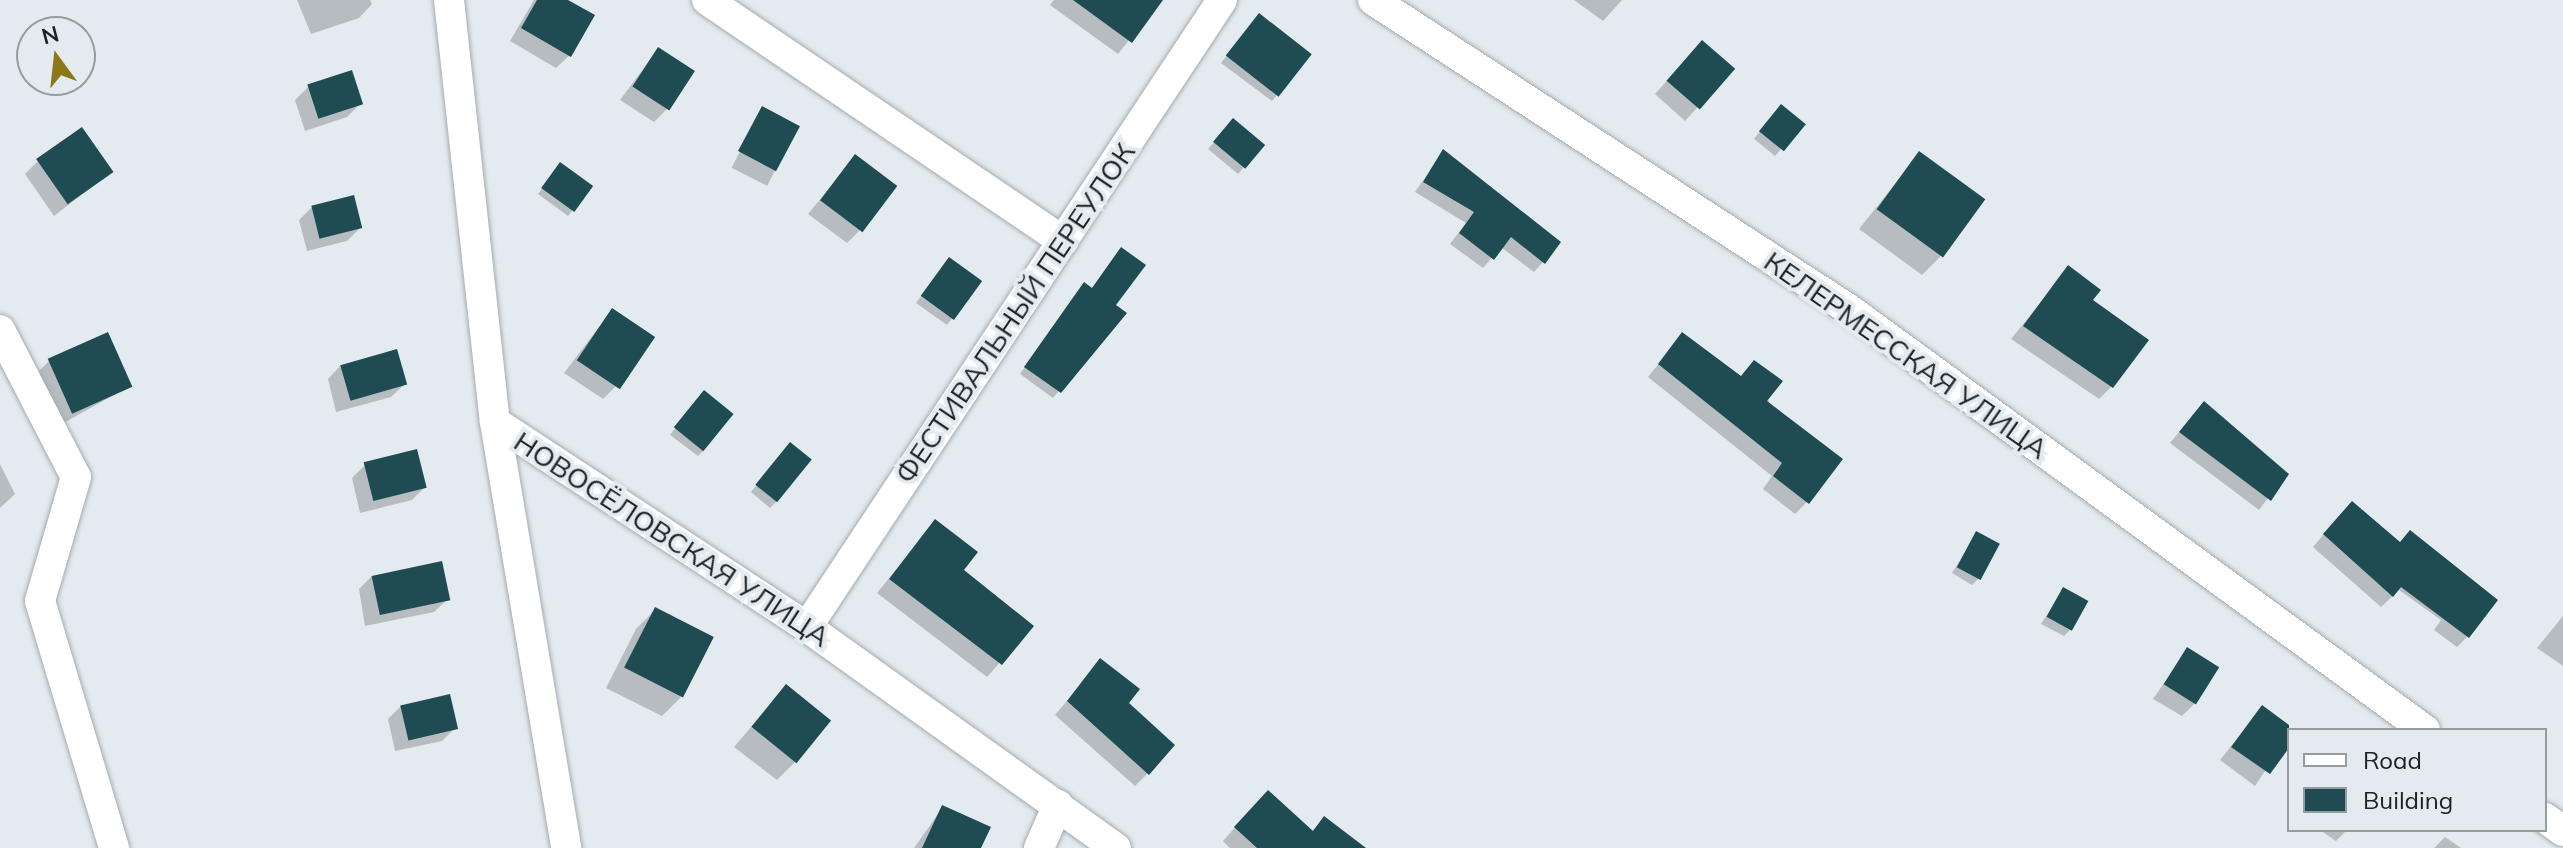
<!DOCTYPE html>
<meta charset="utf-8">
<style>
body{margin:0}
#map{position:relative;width:2563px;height:848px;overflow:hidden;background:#e4ebf0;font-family:Mulish,sans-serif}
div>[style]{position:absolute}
.shadow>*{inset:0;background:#0003;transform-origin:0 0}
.building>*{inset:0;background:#1f4b53;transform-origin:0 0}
.roads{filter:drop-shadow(0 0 2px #a5abaf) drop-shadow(0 0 2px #a5abaf)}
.minor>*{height:30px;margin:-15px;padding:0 15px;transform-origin:15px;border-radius:15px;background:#fff}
span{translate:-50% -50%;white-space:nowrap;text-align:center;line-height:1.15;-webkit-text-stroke:8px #e4ebf0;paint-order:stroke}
.street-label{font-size:28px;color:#202325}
.legend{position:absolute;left:2287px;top:728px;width:260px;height:104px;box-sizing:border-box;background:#e4ebf0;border:2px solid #969b9f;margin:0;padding:10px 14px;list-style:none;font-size:24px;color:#202325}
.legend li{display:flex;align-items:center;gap:16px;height:40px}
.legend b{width:40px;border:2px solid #969b9f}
.north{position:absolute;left:16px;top:16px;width:80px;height:80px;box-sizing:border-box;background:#e4ebf0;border:2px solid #969b9f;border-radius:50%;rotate:345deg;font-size:22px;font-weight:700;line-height:32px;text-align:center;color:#202325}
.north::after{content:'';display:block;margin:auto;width:28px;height:36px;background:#8c771b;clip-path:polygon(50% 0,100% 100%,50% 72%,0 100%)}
</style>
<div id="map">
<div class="shadow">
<div style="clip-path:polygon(297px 0,370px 0,372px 4px,359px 18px,311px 34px)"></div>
<div style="clip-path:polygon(534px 0,564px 0,570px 55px,556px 68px,510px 41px)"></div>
<div style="clip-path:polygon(1054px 0,1161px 0,1118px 54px,1050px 5px)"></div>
<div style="clip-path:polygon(1574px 0,1622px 0,1603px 21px)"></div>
<div style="clip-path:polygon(1253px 22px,1310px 55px,1272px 101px,1221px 63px)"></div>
<div style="clip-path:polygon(658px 49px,667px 109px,654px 122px,620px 100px)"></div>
<div style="clip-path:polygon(1689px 56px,1732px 69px,1685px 121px,1655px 94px)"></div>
<div style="clip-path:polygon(308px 87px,361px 103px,347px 117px,305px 131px,295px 100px)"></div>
<div style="left:762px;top:108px;width:40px;height:67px;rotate:27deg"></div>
<div style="clip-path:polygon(1775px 112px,1803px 124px,1775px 156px,1754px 139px)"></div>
<div style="clip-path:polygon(1227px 127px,1263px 145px,1238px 174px,1208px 149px)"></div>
<div style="clip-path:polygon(1443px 152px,1543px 262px,1534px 272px,1501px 247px,1483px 268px,1450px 244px,1466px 223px,1415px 192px)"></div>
<div style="clip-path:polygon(1919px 154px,1941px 256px,1922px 275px,1859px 229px)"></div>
<div style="clip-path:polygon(855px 157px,860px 230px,847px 243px,808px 214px)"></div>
<div style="clip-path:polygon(38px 161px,111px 172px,54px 216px,25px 174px)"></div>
<div style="clip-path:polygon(554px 171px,591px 187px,568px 216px,538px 194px)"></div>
<div style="clip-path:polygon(312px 207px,360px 228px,347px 241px,307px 251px,299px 220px)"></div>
<div style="clip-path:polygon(943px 266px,980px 281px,947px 325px,916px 303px)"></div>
<div style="clip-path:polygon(2069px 268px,2091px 300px,2112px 386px,2099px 399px,2011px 339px)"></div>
<div style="clip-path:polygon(1078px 291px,1124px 313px,1053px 398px,1020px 374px)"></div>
<div style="clip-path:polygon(612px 310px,616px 386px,603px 399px,564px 373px)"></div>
<div style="clip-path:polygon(1682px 335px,1740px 378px,1754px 362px,1807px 502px,1795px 514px,1763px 489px,1772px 476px,1648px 377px)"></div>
<div style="clip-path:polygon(49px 361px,130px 386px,60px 425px,36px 374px)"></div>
<div style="clip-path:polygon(341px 365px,405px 384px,391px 397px,336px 412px,328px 379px)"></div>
<div style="clip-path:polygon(698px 399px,704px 450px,698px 456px,670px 435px)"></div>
<div style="clip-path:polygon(2194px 414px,2286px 474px,2259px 510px,2170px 443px)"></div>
<div style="clip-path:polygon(784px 451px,776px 502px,770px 508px,751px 492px)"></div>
<div style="clip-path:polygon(0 464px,15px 494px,0 508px)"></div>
<div style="clip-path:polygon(365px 465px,425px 487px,412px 500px,360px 513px,352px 478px)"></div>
<div style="clip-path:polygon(2341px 514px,2468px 636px,2457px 647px,2434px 630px,2441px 620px,2399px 590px,2381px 607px,2313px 547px)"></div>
<div style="clip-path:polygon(935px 522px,962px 570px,1031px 627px,987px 677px,877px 593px)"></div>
<div style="clip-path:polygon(1977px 533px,1978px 579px,1972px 585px,1952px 573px)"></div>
<div style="clip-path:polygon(372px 576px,448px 599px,434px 612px,365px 626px,359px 589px)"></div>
<div style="clip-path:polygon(2063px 590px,2070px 630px,2064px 636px,2041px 624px)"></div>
<div style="clip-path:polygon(655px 610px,681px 697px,662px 716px,606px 688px,636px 629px)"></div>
<div style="clip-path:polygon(2563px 616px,2563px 666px,2537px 648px)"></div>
<div style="clip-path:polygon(2187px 650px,2195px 703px,2182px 716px,2153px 699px)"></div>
<div style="clip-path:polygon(1101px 661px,1126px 703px,1148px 773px,1135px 786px,1055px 715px)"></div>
<div style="clip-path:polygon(786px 686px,796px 761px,777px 780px,734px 747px)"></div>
<div style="clip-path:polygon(401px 706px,455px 728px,442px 741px,395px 751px,388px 719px)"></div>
<div style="clip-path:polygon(2262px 708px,2292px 730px,2255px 786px,2220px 760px)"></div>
<div style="clip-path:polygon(1255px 805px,1311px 832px,1324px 819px,1343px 848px,1230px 848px,1223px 841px)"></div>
<div style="clip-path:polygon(943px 807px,979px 848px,914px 848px)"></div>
<div style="clip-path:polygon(2320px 830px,2347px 830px,2336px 841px)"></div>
<div style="clip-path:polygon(2445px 837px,2461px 848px,2434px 848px)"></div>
</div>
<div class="building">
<div style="clip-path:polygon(537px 0,568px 0,595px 15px,571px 57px,521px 28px)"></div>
<div style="clip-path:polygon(1073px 0,1163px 0,1132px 43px)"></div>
<div style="left:1259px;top:13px;width:67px;height:54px;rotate:38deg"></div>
<div style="left:1702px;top:40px;width:44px;height:54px;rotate:41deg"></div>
<div style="left:658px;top:47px;width:44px;height:47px;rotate:33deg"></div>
<div style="left:352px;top:70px;width:36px;height:47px;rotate:72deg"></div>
<div style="left:1781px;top:104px;width:32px;height:35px;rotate:39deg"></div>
<div style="left:762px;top:106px;width:43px;height:51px;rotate:28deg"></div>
<div style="left:1233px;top:118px;width:42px;height:31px;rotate:40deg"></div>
<div style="left:82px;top:127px;width:55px;height:56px;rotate:55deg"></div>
<div style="clip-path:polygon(1443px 149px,1561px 242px,1545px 264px,1511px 237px,1494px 260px,1459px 233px,1474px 212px,1423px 182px)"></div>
<div style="left:1919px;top:151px;width:82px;height:72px;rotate:36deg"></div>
<div style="left:855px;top:154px;width:53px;height:58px;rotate:37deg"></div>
<div style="left:560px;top:162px;width:41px;height:32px;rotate:36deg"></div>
<div style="left:354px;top:195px;width:34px;height:44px;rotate:76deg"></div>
<div style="clip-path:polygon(1121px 247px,1146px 265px,1116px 305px,1127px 313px,1061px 393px,1024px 367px,1084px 282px,1092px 288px)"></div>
<div style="left:949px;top:257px;width:41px;height:48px;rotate:36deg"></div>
<div style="clip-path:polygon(2068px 265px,2101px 290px,2093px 300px,2149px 340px,2113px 388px,2023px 326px)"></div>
<div style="left:612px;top:308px;width:52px;height:63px;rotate:34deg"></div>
<div style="left:108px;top:332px;width:60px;height:66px;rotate:66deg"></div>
<div style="clip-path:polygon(1682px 332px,1741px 376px,1754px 360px,1783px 381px,1767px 401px,1843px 459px,1809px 504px,1773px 476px,1782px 463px,1658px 364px)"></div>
<div style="left:397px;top:349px;width:37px;height:59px;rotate:74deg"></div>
<div style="left:704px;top:390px;width:38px;height:48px;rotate:39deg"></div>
<div style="clip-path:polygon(2204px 401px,2289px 474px,2271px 501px,2179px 432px)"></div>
<div style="left:790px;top:442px;width:28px;height:55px;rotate:39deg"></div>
<div style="left:417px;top:449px;width:40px;height:55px;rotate:76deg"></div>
<div style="clip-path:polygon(2352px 501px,2400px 542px,2410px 530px,2498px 600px,2469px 638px,2401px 587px,2393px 597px,2323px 534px)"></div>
<div style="clip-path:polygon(935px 519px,978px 552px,964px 570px,1034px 626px,1002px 665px,889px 579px)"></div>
<div style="left:1976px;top:531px;width:27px;height:41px;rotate:28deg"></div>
<div style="left:442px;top:561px;width:40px;height:72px;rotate:78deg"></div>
<div style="left:2063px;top:587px;width:29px;height:34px;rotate:29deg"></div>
<div style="left:655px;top:607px;width:66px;height:68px;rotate:27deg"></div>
<div style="left:2187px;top:647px;width:38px;height:44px;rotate:32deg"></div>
<div style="clip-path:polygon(1100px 658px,1140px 689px,1129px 703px,1175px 745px,1149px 775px,1067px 701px)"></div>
<div style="left:786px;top:684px;width:58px;height:55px;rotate:39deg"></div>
<div style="left:450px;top:694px;width:36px;height:51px;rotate:77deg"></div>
<div style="clip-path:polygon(2262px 705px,2289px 725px,2289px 748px,2270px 774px,2231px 747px)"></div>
<div style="clip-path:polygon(1268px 790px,1313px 831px,1324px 816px,1366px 848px,1257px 848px,1234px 827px)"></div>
<div style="clip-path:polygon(942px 805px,991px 827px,981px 848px,922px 848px)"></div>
</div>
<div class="roads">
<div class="minor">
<div style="left:449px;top:0;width:424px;rotate:83.8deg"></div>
<div style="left:495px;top:422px;width:432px;rotate:80.5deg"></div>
<div style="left:707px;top:0;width:430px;rotate:34.1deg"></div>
<div style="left:1373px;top:0;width:569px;rotate:33.02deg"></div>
<div style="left:1850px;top:310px;width:712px;rotate:36.15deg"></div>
<div style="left:0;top:330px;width:165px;rotate:62.7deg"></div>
<div style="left:76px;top:477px;width:129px;rotate:106.2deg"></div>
<div style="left:40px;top:601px;width:258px;rotate:73.3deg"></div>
<div style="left:495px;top:422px;width:373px;rotate:33.3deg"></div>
<div style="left:807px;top:627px;width:380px;rotate:35.6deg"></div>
<div style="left:807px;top:627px;width:752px;rotate:-56.5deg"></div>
<div style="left:2545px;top:818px;width:22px;rotate:36deg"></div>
<div style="left:1039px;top:848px;width:47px;rotate:-66.2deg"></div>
</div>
</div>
<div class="street-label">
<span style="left:1015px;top:313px;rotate:-56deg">ФЕСТИВАЛЬНЫЙ ПЕРЕУЛОК</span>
<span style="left:1906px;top:355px;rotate:35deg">КЕЛЕРМЕССКАЯ УЛИЦА</span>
<span style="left:672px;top:539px;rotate:33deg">НОВОСЁЛОВСКАЯ УЛИЦА</span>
</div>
<ul class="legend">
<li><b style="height:10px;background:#fff"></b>Road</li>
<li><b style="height:22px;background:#1f4b53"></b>Building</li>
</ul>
<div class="north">N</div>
</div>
